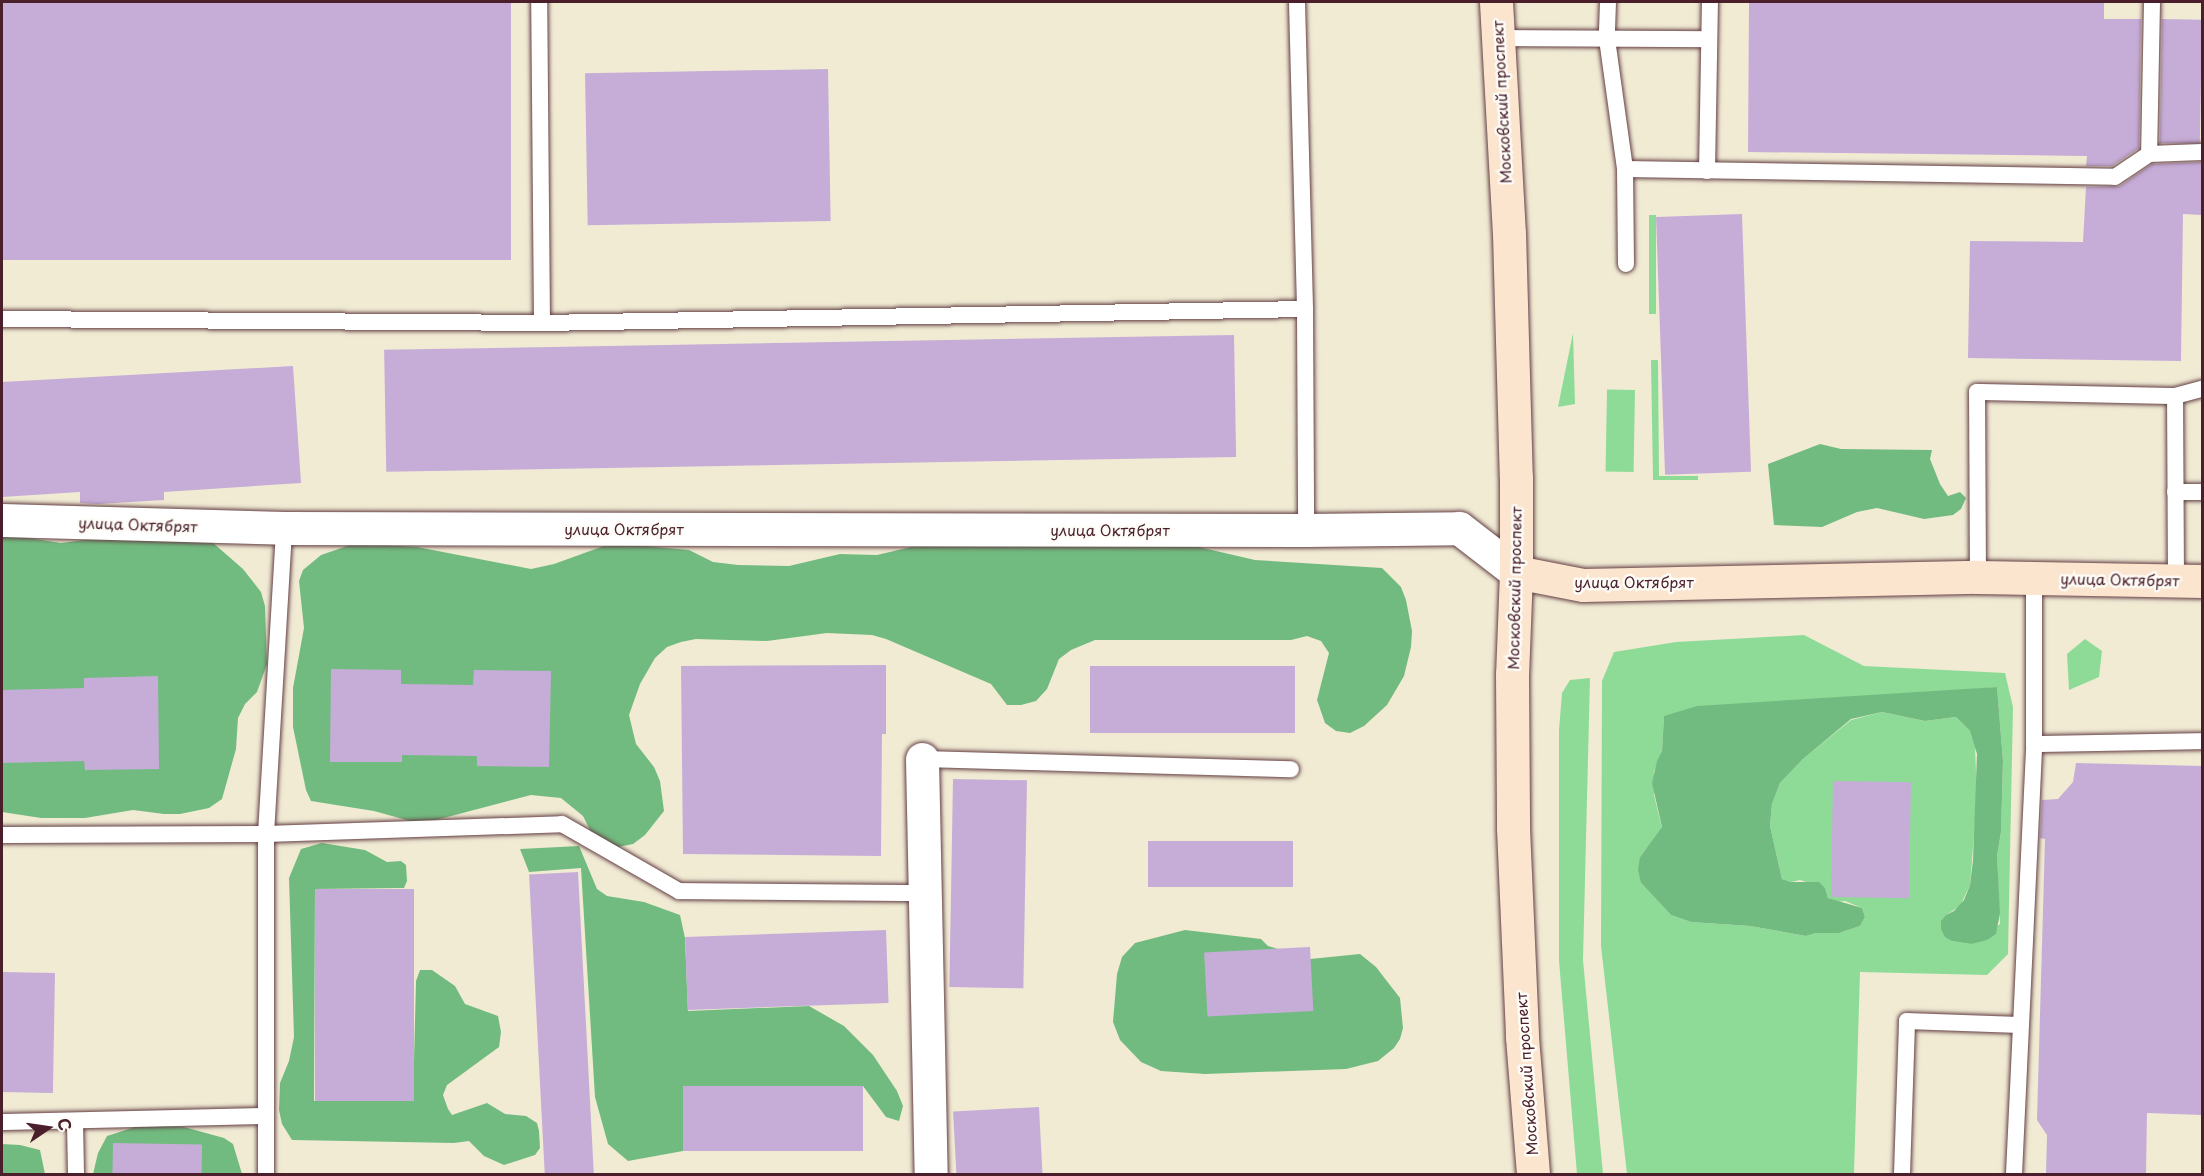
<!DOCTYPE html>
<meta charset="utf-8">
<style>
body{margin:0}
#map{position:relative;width:2204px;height:1176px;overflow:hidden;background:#f1ebd4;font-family:"Playpen Sans",sans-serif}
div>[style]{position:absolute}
.green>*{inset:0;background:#8edb98;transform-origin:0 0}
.forest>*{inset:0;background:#72bb80}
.building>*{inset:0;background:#c6add7;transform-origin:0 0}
.roads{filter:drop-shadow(0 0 2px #633e44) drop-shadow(0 0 2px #633e44)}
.lane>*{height:16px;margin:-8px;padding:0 8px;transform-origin:8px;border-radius:8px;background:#fff}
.street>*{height:33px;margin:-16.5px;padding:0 16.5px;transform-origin:16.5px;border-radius:16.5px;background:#fff}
.secondary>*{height:33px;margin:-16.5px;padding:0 16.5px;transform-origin:16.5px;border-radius:16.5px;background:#fbe5cf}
span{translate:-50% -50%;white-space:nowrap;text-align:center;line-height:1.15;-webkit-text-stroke:5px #fdfcf7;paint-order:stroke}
.street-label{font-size:15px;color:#4a1f2b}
.frame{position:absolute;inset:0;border:3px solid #4a1f2b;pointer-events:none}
.north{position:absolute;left:18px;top:1098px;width:60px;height:60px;-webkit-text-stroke:4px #fdfcf7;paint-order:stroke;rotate:77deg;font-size:16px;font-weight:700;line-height:24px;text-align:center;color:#4a1f2b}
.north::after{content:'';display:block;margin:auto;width:21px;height:27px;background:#4a1f2b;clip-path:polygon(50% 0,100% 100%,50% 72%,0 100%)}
</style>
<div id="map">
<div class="green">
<div style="left:1649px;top:215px;width:7px;height:99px"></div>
<div style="clip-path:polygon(1573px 333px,1575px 404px,1558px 407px)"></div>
<div style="clip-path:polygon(1651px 360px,1658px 360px,1659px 476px,1698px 476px,1698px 480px,1653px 480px)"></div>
<div style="left:1635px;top:390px;width:82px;height:28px;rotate:91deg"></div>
<div style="clip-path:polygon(evenodd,1804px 635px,1864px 666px,2005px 673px,2013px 707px,2008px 954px,1987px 975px,1860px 972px,1854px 1174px,1627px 1174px,1601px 946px,1602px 681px,1614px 652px,1676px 642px,1804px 635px,1997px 687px,2003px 761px,2001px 832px,1997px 856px,2000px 924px,1971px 944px,1952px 941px,1946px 915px,1960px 906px,1970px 885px,1977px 798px,1975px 746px,1970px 731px,1956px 717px,1925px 721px,1882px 712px,1851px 720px,1803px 759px,1780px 783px,1772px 804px,1770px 826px,1782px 879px,1791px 882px,1800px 880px,1825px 888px,1828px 898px,1836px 902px,1845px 901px,1862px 908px,1865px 917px,1860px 926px,1839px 933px,1816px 933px,1806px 936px,1750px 926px,1691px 922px,1671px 915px,1641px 883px,1640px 857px,1662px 828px,1654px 795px,1654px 772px,1662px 751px,1664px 716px,1997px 687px)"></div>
<div style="clip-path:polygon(2085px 639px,2102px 651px,2099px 677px,2069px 690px,2067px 654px)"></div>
<div style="clip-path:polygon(1590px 678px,1583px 960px,1603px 1174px,1577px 1174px,1559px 961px,1559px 730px,1562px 693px,1570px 680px)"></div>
</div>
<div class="forest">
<div style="clip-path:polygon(1820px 444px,1841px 449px,1932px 450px,1930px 459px,1940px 484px,1948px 496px,1960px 492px,1966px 498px,1961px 509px,1953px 515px,1924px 519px,1877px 508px,1857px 512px,1822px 527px,1774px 525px,1768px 464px)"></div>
<div style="clip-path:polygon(2px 534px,61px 543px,100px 538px,212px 542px,243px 569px,261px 592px,265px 606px,267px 664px,257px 692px,245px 704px,238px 718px,236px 749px,222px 799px,209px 808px,180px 814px,164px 814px,133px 810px,85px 818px,41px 818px,2px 812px)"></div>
<div style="clip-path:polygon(356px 543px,417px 547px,531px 569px,554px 564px,612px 543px,689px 550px,713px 562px,738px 565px,789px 566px,840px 554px,877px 555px,924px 544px,1190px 545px,1255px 560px,1382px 568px,1401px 587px,1406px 600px,1412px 631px,1411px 647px,1404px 676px,1387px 705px,1364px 726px,1350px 733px,1336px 731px,1325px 723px,1317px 700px,1329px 653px,1321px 641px,1307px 636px,1291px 640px,1095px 640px,1071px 650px,1059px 659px,1047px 689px,1036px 701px,1021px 705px,1007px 705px,991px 684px,886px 639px,872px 635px,827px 633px,767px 641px,696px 639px,681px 642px,667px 647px,655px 658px,640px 684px,629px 715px,636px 744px,654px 767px,660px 781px,664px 811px,645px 835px,633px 844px,618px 847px,594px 838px,583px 816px,561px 798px,531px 795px,421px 824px,374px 811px,311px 801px,306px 790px,293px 727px,293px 688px,304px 628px,299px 581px,303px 570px,321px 555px)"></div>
<div style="clip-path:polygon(1997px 687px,2003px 761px,2001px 832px,1997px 856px,2000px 913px,1996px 934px,1987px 940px,1971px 944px,1952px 941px,1945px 937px,1941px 929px,1941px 921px,1946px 915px,1954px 911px,1964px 900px,1970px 885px,1973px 860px,1977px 754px,1970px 731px,1956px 717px,1925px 721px,1882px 712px,1851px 719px,1803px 759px,1780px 783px,1772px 804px,1770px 826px,1782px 879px,1791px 882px,1819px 882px,1825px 888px,1828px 898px,1862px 908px,1865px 917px,1860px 926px,1839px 933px,1816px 933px,1806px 936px,1750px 926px,1691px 922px,1671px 915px,1641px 883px,1638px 870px,1640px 857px,1662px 827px,1652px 783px,1657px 761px,1662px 751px,1664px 716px,1697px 706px)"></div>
<div style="clip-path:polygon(322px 843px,365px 850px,387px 862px,401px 861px,406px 865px,407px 881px,404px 888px,315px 889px,314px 1101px,413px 1101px,416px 981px,420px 970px,432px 970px,455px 986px,465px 1004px,498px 1016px,501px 1032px,499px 1047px,447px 1085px,443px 1095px,448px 1109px,452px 1115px,487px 1103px,505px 1114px,526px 1116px,537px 1123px,539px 1131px,540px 1148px,535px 1155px,504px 1165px,484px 1156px,469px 1141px,454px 1143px,292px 1140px,282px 1124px,279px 1110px,280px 1083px,289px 1061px,294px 1037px,289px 878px,301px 849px)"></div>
<div style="clip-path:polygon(579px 846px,597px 889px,607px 896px,644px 902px,680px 915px,685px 938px,688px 1011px,809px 1006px,844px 1026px,873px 1055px,897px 1091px,903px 1106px,899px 1121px,886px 1117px,863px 1086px,684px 1086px,683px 1151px,628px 1161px,608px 1144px,595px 1097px,581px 868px,529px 872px,520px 849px)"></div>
<div style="clip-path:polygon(1185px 930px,1261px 939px,1268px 946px,1310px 959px,1360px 954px,1376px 967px,1400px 998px,1403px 1028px,1400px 1039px,1394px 1048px,1378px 1061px,1346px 1069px,1205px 1074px,1161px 1071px,1141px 1062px,1120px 1040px,1113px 1022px,1117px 974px,1122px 957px,1135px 943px)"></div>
<div style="clip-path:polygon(165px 1126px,184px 1127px,224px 1138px,233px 1144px,242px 1174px,93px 1174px,98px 1153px,107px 1136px,135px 1127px)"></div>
<div style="clip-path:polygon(2px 1144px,20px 1145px,40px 1150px,45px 1174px,2px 1174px)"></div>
</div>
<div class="building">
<div style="left:2px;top:2px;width:509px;height:258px"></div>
<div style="clip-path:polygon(1749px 2px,2104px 2px,2104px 19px,2141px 19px,2139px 148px,2112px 166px,2086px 166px,2087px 156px,1748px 152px)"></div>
<div style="left:2162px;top:19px;width:40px;height:124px;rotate:1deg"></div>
<div style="left:828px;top:69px;width:152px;height:243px;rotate:89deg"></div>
<div style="clip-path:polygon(2202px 162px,2202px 215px,2183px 214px,2181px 361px,1968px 358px,1970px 241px,2083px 242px,2086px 187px,2120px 186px,2152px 164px)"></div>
<div style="left:1742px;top:214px;width:258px;height:86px;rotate:88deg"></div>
<div style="left:1234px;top:335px;width:122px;height:850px;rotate:89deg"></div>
<div style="clip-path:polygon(293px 366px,301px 483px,164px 492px,164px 500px,98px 504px,80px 503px,80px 492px,2px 497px,2px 382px)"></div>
<div style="clip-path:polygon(886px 665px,886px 734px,882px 734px,881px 856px,683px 854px,681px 666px)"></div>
<div style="left:1090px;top:666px;width:205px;height:67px"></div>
<div style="clip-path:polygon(331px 669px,401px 670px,401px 684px,473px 685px,474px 670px,551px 671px,549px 767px,477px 766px,477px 756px,402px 755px,402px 762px,330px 762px)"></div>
<div style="clip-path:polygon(158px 676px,159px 769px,85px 770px,84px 761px,2px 763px,2px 690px,84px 688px,84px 678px)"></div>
<div style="clip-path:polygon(2076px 763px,2202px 766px,2202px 1115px,2147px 1113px,2146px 1174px,2046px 1174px,2047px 1135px,2037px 1120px,2045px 839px,2040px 838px,2042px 800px,2058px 799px,2073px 782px)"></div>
<div style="left:953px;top:779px;width:74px;height:208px;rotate:1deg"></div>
<div style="left:1833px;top:781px;width:78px;height:116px;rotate:1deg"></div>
<div style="left:1148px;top:841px;width:145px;height:46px"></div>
<div style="left:578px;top:872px;width:302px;height:49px;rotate:87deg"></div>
<div style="left:315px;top:889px;width:99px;height:212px"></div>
<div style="left:886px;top:930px;width:73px;height:201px;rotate:88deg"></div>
<div style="left:1310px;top:947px;width:64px;height:106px;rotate:87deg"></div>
<div style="left:2px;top:972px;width:53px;height:120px;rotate:1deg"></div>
<div style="left:683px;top:1086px;width:180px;height:65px"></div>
<div style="left:1039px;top:1107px;width:67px;height:86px;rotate:87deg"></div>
<div style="left:113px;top:1143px;width:89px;height:31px;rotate:1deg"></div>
</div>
<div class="roads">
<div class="lane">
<div style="left:1297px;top:2px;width:307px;rotate:88.5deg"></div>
<div style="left:1608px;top:2px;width:37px;rotate:92deg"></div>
<div style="left:1607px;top:39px;width:131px;rotate:82.1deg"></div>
<div style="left:1625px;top:169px;width:95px;rotate:89.4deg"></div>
<div style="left:2152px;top:2px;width:152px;rotate:91.1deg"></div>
<div style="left:2149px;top:154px;width:53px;rotate:-2.2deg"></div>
<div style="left:1496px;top:38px;width:213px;rotate:0.3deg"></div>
<div style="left:1625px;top:169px;width:490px;rotate:0.9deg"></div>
<div style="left:2115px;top:177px;width:41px;rotate:-34.1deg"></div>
<div style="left:1707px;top:171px;width:169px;rotate:-89deg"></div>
<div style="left:2px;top:319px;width:540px;rotate:0.42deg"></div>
<div style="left:542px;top:323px;width:321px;rotate:-90.5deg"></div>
<div style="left:542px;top:323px;width:763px;rotate:-1.05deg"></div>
<div style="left:1305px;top:309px;width:221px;rotate:89.7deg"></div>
<div style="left:2175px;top:492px;width:27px"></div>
<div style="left:1978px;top:577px;width:185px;rotate:-90.3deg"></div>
<div style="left:1977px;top:392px;width:198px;rotate:1.2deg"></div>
<div style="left:2176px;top:580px;width:184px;rotate:-90.3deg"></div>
<div style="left:2175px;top:396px;width:28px;rotate:-15deg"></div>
<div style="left:2034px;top:744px;width:168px;rotate:-1deg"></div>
<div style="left:922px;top:759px;width:369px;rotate:1.6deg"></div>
<div style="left:2px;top:835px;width:264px;rotate:-0.2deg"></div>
<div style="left:266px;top:834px;width:296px;rotate:-1.9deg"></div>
<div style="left:562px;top:824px;width:135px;rotate:29.8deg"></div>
<div style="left:679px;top:891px;width:246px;rotate:0.5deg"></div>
<div style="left:2px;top:1122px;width:263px;rotate:-1.3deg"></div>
<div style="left:75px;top:1122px;width:52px;rotate:88.9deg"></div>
<div style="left:266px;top:1174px;width:340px;rotate:-90deg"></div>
<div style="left:266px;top:834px;width:307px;rotate:-86.6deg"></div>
<div style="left:1902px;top:1174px;width:153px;rotate:-88.1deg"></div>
<div style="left:1907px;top:1021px;width:112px;rotate:2deg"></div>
<div style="left:2014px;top:1174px;width:430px;rotate:-87.3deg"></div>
<div style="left:2034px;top:744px;width:166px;rotate:-90deg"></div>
</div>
<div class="street">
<div style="left:2px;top:520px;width:282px;rotate:1.6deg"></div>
<div style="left:284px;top:528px;width:1022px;rotate:0.11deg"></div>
<div style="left:1306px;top:530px;width:153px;rotate:-0.7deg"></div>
<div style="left:1459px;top:528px;width:72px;rotate:37.7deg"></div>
<div style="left:922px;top:759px;width:415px;rotate:88.8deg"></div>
</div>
<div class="secondary">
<div style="left:1496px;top:2px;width:231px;rotate:86.8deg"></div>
<div style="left:1509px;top:233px;width:244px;rotate:88.4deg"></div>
<div style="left:1516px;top:477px;width:95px;rotate:90deg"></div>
<div style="left:1516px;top:572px;width:102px;rotate:92.2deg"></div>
<div style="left:1512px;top:674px;width:154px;rotate:89.6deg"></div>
<div style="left:1513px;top:828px;width:209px;rotate:87.5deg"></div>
<div style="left:1522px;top:1037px;width:137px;rotate:85.4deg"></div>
<div style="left:1516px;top:572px;width:68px;rotate:11deg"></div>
<div style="left:1583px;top:585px;width:395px;rotate:-1.2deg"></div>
<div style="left:1978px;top:577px;width:224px;rotate:1deg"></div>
</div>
</div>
<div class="street-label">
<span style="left:1501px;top:102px;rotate:-93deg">Московский проспект</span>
<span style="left:138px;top:524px;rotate:2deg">улица Октябрят</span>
<span style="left:624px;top:529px">улица Октябрят</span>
<span style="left:1110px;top:530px">улица Октябрят</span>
<span style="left:2120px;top:579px;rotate:1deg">улица Октябрят</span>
<span style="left:1634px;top:582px">улица Октябрят</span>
<span style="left:1514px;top:588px;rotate:-89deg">Московский проспект</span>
<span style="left:1526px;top:1074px;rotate:-94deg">Московский проспект</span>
</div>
<div class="frame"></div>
<div class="north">С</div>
</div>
